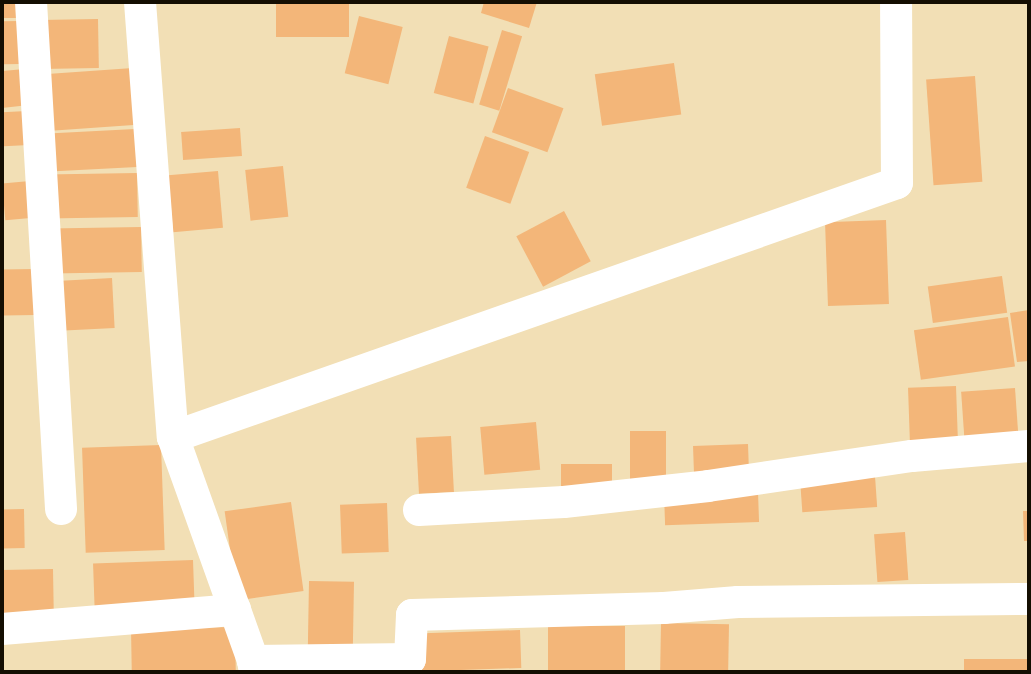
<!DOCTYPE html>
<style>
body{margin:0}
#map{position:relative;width:1031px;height:674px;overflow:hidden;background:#f2dfb5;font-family:Cabin,sans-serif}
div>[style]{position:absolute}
.building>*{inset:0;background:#f3b679;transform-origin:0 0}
.minor>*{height:32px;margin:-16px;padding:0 16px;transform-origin:16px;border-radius:16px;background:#fff}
span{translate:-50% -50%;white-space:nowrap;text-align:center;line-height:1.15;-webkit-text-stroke:5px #fceccb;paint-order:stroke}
.frame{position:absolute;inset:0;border:4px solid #140e02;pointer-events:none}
</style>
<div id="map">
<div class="building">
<div style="left:2px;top:2px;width:25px;height:16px"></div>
<div style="left:276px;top:2px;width:73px;height:35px"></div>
<div style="clip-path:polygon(484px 2px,537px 2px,529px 28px,481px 13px)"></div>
<div style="left:359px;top:16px;width:45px;height:59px;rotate:14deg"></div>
<div style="left:98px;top:19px;width:49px;height:58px;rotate:89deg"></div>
<div style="left:20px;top:21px;width:43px;height:18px;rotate:89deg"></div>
<div style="left:502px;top:30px;width:21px;height:78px;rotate:17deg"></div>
<div style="left:449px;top:36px;width:41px;height:59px;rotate:15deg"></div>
<div style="left:674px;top:63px;width:52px;height:80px;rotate:82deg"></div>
<div style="left:133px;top:68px;width:57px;height:93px;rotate:86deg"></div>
<div style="clip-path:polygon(25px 69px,29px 105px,2px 108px,2px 71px)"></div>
<div style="left:975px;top:76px;width:106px;height:49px;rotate:86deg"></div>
<div style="left:508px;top:88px;width:59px;height:47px;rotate:20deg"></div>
<div style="left:27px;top:111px;width:34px;height:25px;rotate:87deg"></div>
<div style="left:240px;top:128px;width:28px;height:59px;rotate:86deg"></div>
<div style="left:135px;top:129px;width:38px;height:92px;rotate:87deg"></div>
<div style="left:485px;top:136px;width:47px;height:55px;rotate:20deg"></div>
<div style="left:283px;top:166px;width:51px;height:38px;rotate:84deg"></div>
<div style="left:218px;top:171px;width:57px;height:50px;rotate:85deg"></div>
<div style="left:137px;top:173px;width:44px;height:91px;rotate:89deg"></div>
<div style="left:30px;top:181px;width:37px;height:28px;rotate:85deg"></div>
<div style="left:564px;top:211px;width:57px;height:54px;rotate:62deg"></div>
<div style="left:886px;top:220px;width:84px;height:61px;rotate:88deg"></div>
<div style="left:141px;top:227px;width:45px;height:91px;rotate:89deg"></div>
<div style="left:34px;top:269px;width:46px;height:32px;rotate:89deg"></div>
<div style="left:1002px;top:276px;width:37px;height:75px;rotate:82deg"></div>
<div style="left:112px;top:278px;width:50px;height:60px;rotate:87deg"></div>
<div style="clip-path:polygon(1029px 310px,1029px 361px,1017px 362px,1010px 313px)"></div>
<div style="left:1008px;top:317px;width:50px;height:95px;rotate:82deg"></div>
<div style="left:956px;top:386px;width:58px;height:48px;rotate:88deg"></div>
<div style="left:1015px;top:388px;width:56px;height:54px;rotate:86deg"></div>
<div style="left:536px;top:422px;width:48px;height:56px;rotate:85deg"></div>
<div style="left:666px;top:431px;width:48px;height:36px;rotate:90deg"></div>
<div style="left:451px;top:436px;width:56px;height:35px;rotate:87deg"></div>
<div style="left:748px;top:444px;width:32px;height:55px;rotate:88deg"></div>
<div style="left:161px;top:445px;width:105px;height:79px;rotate:88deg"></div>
<div style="left:561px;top:464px;width:51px;height:25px"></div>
<div style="left:875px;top:476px;width:31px;height:75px;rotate:86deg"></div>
<div style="left:758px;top:492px;width:30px;height:94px;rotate:88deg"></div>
<div style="left:291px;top:502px;width:90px;height:67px;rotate:82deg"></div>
<div style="left:387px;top:503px;width:49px;height:47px;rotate:88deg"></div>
<div style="left:24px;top:509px;width:39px;height:22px;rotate:89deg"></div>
<div style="clip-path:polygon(1023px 511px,1029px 511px,1029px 541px,1024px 541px)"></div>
<div style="left:905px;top:532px;width:48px;height:31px;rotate:86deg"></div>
<div style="left:193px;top:560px;width:48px;height:100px;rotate:88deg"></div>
<div style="left:53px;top:569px;width:49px;height:51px;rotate:89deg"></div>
<div style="left:309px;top:581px;width:45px;height:76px;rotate:1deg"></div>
<div style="left:661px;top:623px;width:68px;height:47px;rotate:1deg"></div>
<div style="left:625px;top:626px;width:44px;height:77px;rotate:90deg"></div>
<div style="left:235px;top:627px;width:45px;height:104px;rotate:89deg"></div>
<div style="left:520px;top:630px;width:38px;height:103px;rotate:88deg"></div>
<div style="left:964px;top:659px;width:65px;height:13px"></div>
</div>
<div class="minor">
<div style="left:31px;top:2px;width:508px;rotate:86.61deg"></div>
<div style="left:140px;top:2px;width:436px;rotate:85.7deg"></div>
<div style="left:173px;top:437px;width:238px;rotate:70.3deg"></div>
<div style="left:253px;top:661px;width:11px;rotate:80deg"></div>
<div style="left:173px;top:437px;width:767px;rotate:-19.33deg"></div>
<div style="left:897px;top:183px;width:181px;rotate:-90.3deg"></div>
<div style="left:419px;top:510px;width:145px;rotate:-3.2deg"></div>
<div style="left:564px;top:502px;width:145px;rotate:-6.3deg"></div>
<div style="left:708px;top:486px;width:206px;rotate:-8.4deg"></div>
<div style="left:912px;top:456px;width:117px;rotate:-4.9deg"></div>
<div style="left:2px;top:629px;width:234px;rotate:-4.7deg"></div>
<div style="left:253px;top:661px;width:157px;rotate:-0.7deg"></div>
<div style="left:410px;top:659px;width:44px;rotate:-87.4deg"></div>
<div style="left:412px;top:615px;width:252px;rotate:-1.6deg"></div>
<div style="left:664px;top:608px;width:74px;rotate:-4.6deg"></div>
<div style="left:738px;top:602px;width:291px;rotate:-0.6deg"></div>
</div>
<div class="frame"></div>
</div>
